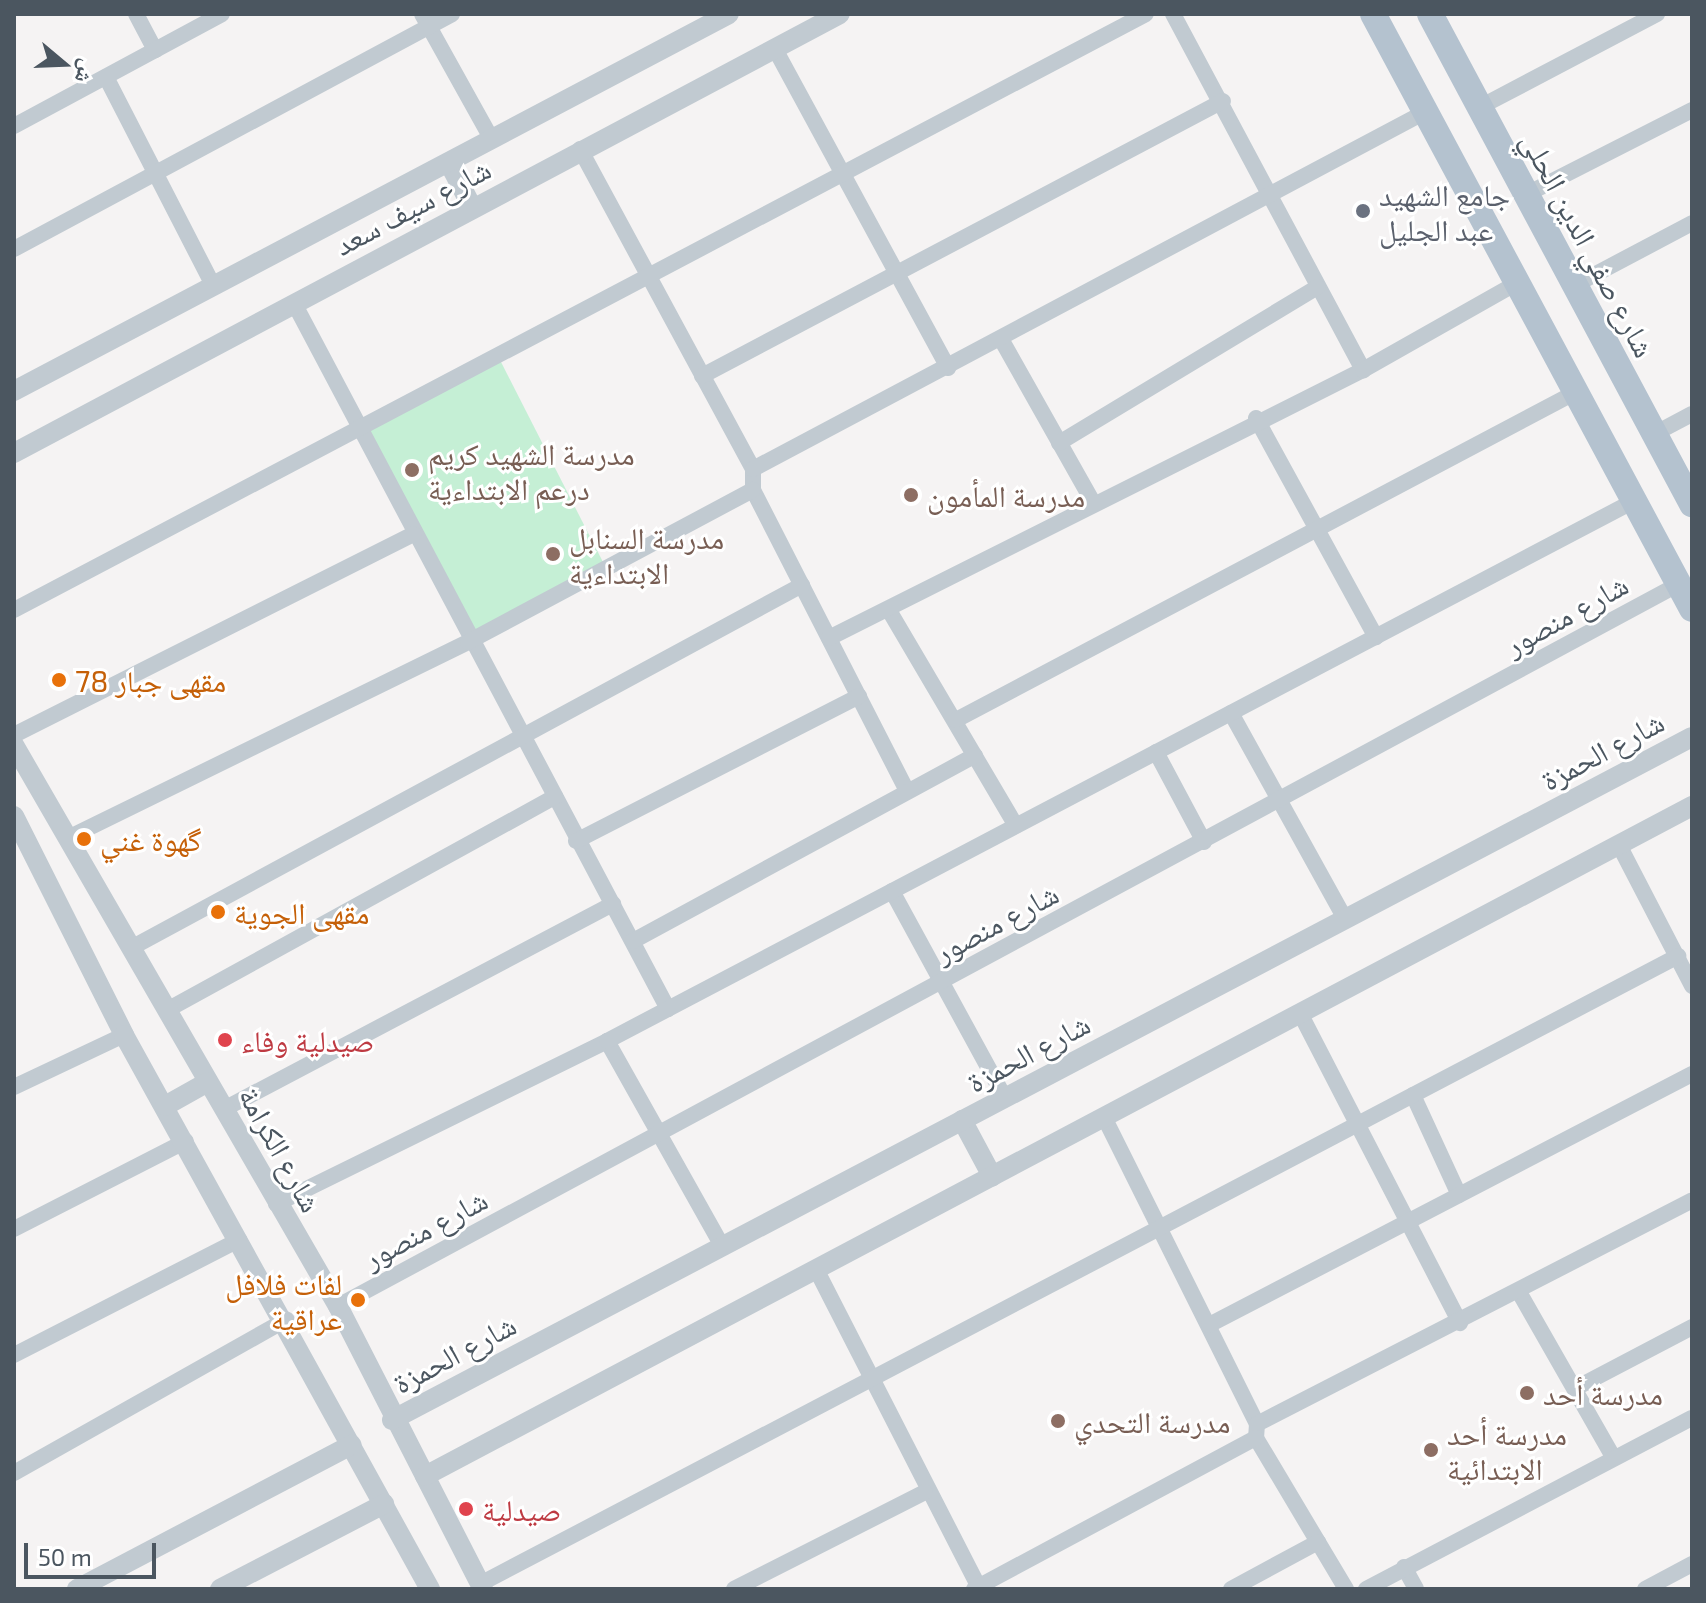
<!DOCTYPE html>
<meta charset="utf-8">
<style>
body{margin:0}
#map{position:relative;width:1706px;height:1603px;overflow:hidden;background:#f5f3f3;font-family:"Exo 2","Noto Naskh Arabic",sans-serif}
div>[style]{position:absolute}
.green>*{inset:0;background:#c5efd5;transform-origin:0 0}
.minor>*{height:16px;margin:-8px;padding:0 8px;transform-origin:8px;border-radius:8px;background:#c1cad1}
.tertiary>*{height:20px;margin:-10px;padding:0 10px;transform-origin:10px;border-radius:10px;background:#c1cad1}
.primary>*{height:26px;margin:-13px;padding:0 13px;transform-origin:13px;border-radius:13px;background:#b4c2cf}
.dots>*{width:22px;height:22px;translate:-50% -50%;box-sizing:border-box;border:4px solid #fff;border-radius:50%}
span{translate:-50% -50%;white-space:nowrap;text-align:center;line-height:1.15;-webkit-text-stroke:6px #fff;paint-order:stroke}
.worship-label{font-size:30px;color:#5b616d}
.left{translate:0 -50%;text-align:left}
.street-label{font-size:30px;color:#4b5660}
.education-label{font-size:30px;color:#785e54}
.food-label{font-size:30px;color:#c56008}
.right{translate:-100% -50%;text-align:right}
.health-label{font-size:30px;color:#be3a42}
.frame{position:absolute;inset:0;border:16px solid #4b5660;pointer-events:none}
.north{position:absolute;left:24px;top:24px;width:80px;height:80px;-webkit-text-stroke:6px #fff;paint-order:stroke;rotate:109deg;font-size:22px;font-weight:700;line-height:32px;text-align:center;color:#4b5660}
.north::after{content:'';display:block;margin:auto;width:28px;height:36px;background:#4b5660;clip-path:polygon(50% 0,100% 100%,50% 72%,0 100%)}
.scale{position:absolute;left:24px;top:1543px;width:132px;height:36px;box-sizing:border-box;border:4px solid #4b5660;border-top:0;padding-left:10px;font-size:24px;line-height:28px;white-space:nowrap;color:#4b5660;-webkit-text-stroke:6px #fff;paint-order:stroke}
</style>
<div id="map">
<div class="green">
<div style="left:500px;top:360px;width:233px;height:156px;rotate:63deg"></div>
</div>
<div class="minor">
<div style="left:136px;top:14px;width:41px;rotate:62.2deg"></div>
<div style="left:422px;top:14px;width:144px;rotate:60.9deg"></div>
<div style="left:1173px;top:14px;width:404px;rotate:61.9deg"></div>
<div style="left:775px;top:49px;width:363px;rotate:61.5deg"></div>
<div style="left:106px;top:77px;width:236px;rotate:62.8deg"></div>
<div style="left:1480px;top:107px;width:200px;rotate:-27.7deg"></div>
<div style="left:14px;top:126px;width:236px;rotate:-28.3deg"></div>
<div style="left:580px;top:149px;width:364px;rotate:61.6deg"></div>
<div style="left:753px;top:469px;width:21px;rotate:90deg"></div>
<div style="left:753px;top:490px;width:338px;rotate:62.9deg"></div>
<div style="left:1527px;top:194px;width:185px;rotate:-27deg"></div>
<div style="left:14px;top:249px;width:497px;rotate:-28.2deg"></div>
<div style="left:1575px;top:285px;width:132px;rotate:-27.9deg"></div>
<div style="left:294px;top:303px;width:799px;rotate:62.09deg"></div>
<div style="left:1001px;top:339px;width:189px;rotate:60.6deg"></div>
<div style="left:702px;top:376px;width:589px;rotate:-27.83deg"></div>
<div style="left:1256px;top:418px;width:250px;rotate:61.3deg"></div>
<div style="left:1654px;top:434px;width:43px;rotate:-27.8deg"></div>
<div style="left:1059px;top:443px;width:302px;rotate:-31.1deg"></div>
<div style="left:753px;top:469px;width:761px;rotate:-27.98deg"></div>
<div style="left:14px;top:610px;width:1279px;rotate:-27.77deg"></div>
<div style="left:890px;top:612px;width:248px;rotate:59.5deg"></div>
<div style="left:829px;top:638px;width:597px;rotate:-26.65deg"></div>
<div style="left:1363px;top:370px;width:177px;rotate:-29.5deg"></div>
<div style="left:1231px;top:713px;width:235px;rotate:61deg"></div>
<div style="left:956px;top:720px;width:701px;rotate:-27.88deg"></div>
<div style="left:14px;top:735px;width:447px;rotate:-26.7deg"></div>
<div style="left:1156px;top:752px;width:102px;rotate:61.9deg"></div>
<div style="left:68px;top:838px;width:445px;rotate:-26.1deg"></div>
<div style="left:468px;top:642px;width:323px;rotate:-28.1deg"></div>
<div style="left:576px;top:841px;width:318px;rotate:-27.1deg"></div>
<div style="left:1619px;top:845px;width:159px;rotate:62.6deg"></div>
<div style="left:892px;top:891px;width:236px;rotate:61.4deg"></div>
<div style="left:633px;top:941px;width:389px;rotate:-28.5deg"></div>
<div style="left:131px;top:948px;width:763px;rotate:-28.41deg"></div>
<div style="left:167px;top:1010px;width:443px;rotate:-28.8deg"></div>
<div style="left:1300px;top:1013px;width:349px;rotate:62.7deg"></div>
<div style="left:607px;top:1041px;width:235px;rotate:60.7deg"></div>
<div style="left:14px;top:1087px;width:122px;rotate:-25.3deg"></div>
<div style="left:1413px;top:1095px;width:110px;rotate:65.3deg"></div>
<div style="left:224px;top:1109px;width:440px;rotate:-27.8deg"></div>
<div style="left:1104px;top:1117px;width:343px;rotate:63.5deg"></div>
<div style="left:1257px;top:1424px;width:14px;rotate:94deg"></div>
<div style="left:1256px;top:1438px;width:176px;rotate:59.2deg"></div>
<div style="left:276px;top:1204px;width:369px;rotate:-26.2deg"></div>
<div style="left:607px;top:1041px;width:1160px;rotate:-27.74deg"></div>
<div style="left:14px;top:1229px;width:193px;rotate:-27.1deg"></div>
<div style="left:816px;top:1269px;width:360px;rotate:62.9deg"></div>
<div style="left:1519px;top:1292px;width:190px;rotate:60.3deg"></div>
<div style="left:338px;top:1306px;width:1523px;rotate:-28.3deg"></div>
<div style="left:1209px;top:1325px;width:544px;rotate:-27.46deg"></div>
<div style="left:14px;top:1355px;width:253px;rotate:-27.1deg"></div>
<div style="left:1576px;top:1388px;width:131px;rotate:-27.7deg"></div>
<div style="left:1257px;top:1424px;width:489px;rotate:-27.2deg"></div>
<div style="left:14px;top:1473px;width:313px;rotate:-29.4deg"></div>
<div style="left:1404px;top:1567px;width:25px;rotate:61deg"></div>
<div style="left:480px;top:1584px;width:1353px;rotate:-27.66deg"></div>
<div style="left:734px;top:1589px;width:214px;rotate:-26.9deg"></div>
<div style="left:974px;top:1589px;width:320px;rotate:-28.2deg"></div>
<div style="left:1231px;top:1589px;width:99px;rotate:-28.4deg"></div>
<div style="left:1366px;top:1589px;width:368px;rotate:-27.7deg"></div>
<div style="left:1645px;top:1589px;width:53px;rotate:-28deg"></div>
</div>
<div class="tertiary">
<div style="left:449px;top:163px;width:50px;rotate:62.4deg"></div>
<div style="left:14px;top:391px;width:808px;rotate:-27.8deg"></div>
<div style="left:14px;top:453px;width:935px;rotate:-27.99deg"></div>
<div style="left:14px;top:745px;width:648px;rotate:59.99deg"></div>
<div style="left:338px;top:1306px;width:318px;rotate:62.9deg"></div>
<div style="left:14px;top:816px;width:245px;rotate:63.3deg"></div>
<div style="left:124px;top:1035px;width:633px;rotate:61.09deg"></div>
<div style="left:165px;top:1106px;width:49px;rotate:-29.2deg"></div>
<div style="left:962px;top:1120px;width:64px;rotate:61.8deg"></div>
<div style="left:392px;top:1420px;width:1468px;rotate:-27.72deg"></div>
<div style="left:425px;top:1476px;width:1433px;rotate:-27.87deg"></div>
<div style="left:77px;top:1589px;width:310px;rotate:-27.7deg"></div>
<div style="left:220px;top:1589px;width:185px;rotate:-27.4deg"></div>
</div>
<div class="primary">
<div style="left:1373px;top:14px;width:675px;rotate:61.8deg"></div>
<div style="left:1430px;top:14px;width:556px;rotate:61.87deg"></div>
</div>
<div class="dots">
<div style="left:1363px;top:211px;background:#6b7280"></div>
<div style="left:412px;top:470px;background:#8d6e63"></div>
<div style="left:911px;top:495px;background:#8d6e63"></div>
<div style="left:553px;top:554px;background:#8d6e63"></div>
<div style="left:59px;top:680px;background:#e8710a"></div>
<div style="left:84px;top:839px;background:#e8710a"></div>
<div style="left:218px;top:912px;background:#e8710a"></div>
<div style="left:225px;top:1040px;background:#e0444e"></div>
<div style="left:358px;top:1300px;background:#e8710a"></div>
<div style="left:1527px;top:1393px;background:#8d6e63"></div>
<div style="left:1058px;top:1421px;background:#8d6e63"></div>
<div style="left:1431px;top:1450px;background:#8d6e63"></div>
<div style="left:466px;top:1509px;background:#e0444e"></div>
</div>
<div class="worship-label">
<span class="left" style="left:1379px;top:211px">جامع الشهيد<br>عبد الجليل</span>
</div>
<div class="street-label">
<span style="left:412px;top:206px;rotate:-28deg">شارع سيف سعد</span>
<span style="left:1589px;top:244px;rotate:62deg">شارع صفي الدين الحلي</span>
<span style="left:1566px;top:614px;rotate:-29deg">شارع منصور</span>
<span style="left:1602px;top:750px;rotate:-28deg">شارع الحمزة</span>
<span style="left:996px;top:922px;rotate:-28deg">شارع منصور</span>
<span style="left:1028px;top:1052px;rotate:-28deg">شارع الحمزة</span>
<span style="left:281px;top:1149px;rotate:61deg">شارع الكرامة</span>
<span style="left:425px;top:1228px;rotate:-28deg">شارع منصور</span>
<span style="left:454px;top:1353px;rotate:-28deg">شارع الحمزة</span>
</div>
<div class="education-label">
<span class="left" style="left:428px;top:470px">مدرسة الشهيد كريم<br>درعم الابتداءية</span>
<span class="left" style="left:927px;top:495px">مدرسة المأمون</span>
<span class="left" style="left:569px;top:554px">مدرسة السنابل<br>الابتداءية</span>
<span class="left" style="left:1543px;top:1393px">مدرسة أحد</span>
<span class="left" style="left:1074px;top:1421px">مدرسة التحدي</span>
<span class="left" style="left:1447px;top:1450px">مدرسة أحد<br>الابتدائية</span>
</div>
<div class="food-label">
<span class="left" style="left:75px;top:680px">مقهى جبار 78</span>
<span class="left" style="left:100px;top:839px">گهوة غني</span>
<span class="left" style="left:234px;top:912px">مقهى الجوية</span>
<span class="right" style="left:342px;top:1300px">لفات فلافل<br>عراقية</span>
</div>
<div class="health-label">
<span class="left" style="left:241px;top:1040px">صيدلية وفاء</span>
<span class="left" style="left:482px;top:1509px">صيدلية</span>
</div>
<div class="frame"></div>
<div class="north">ش</div>
<div class="scale">50 m</div>
</div>
